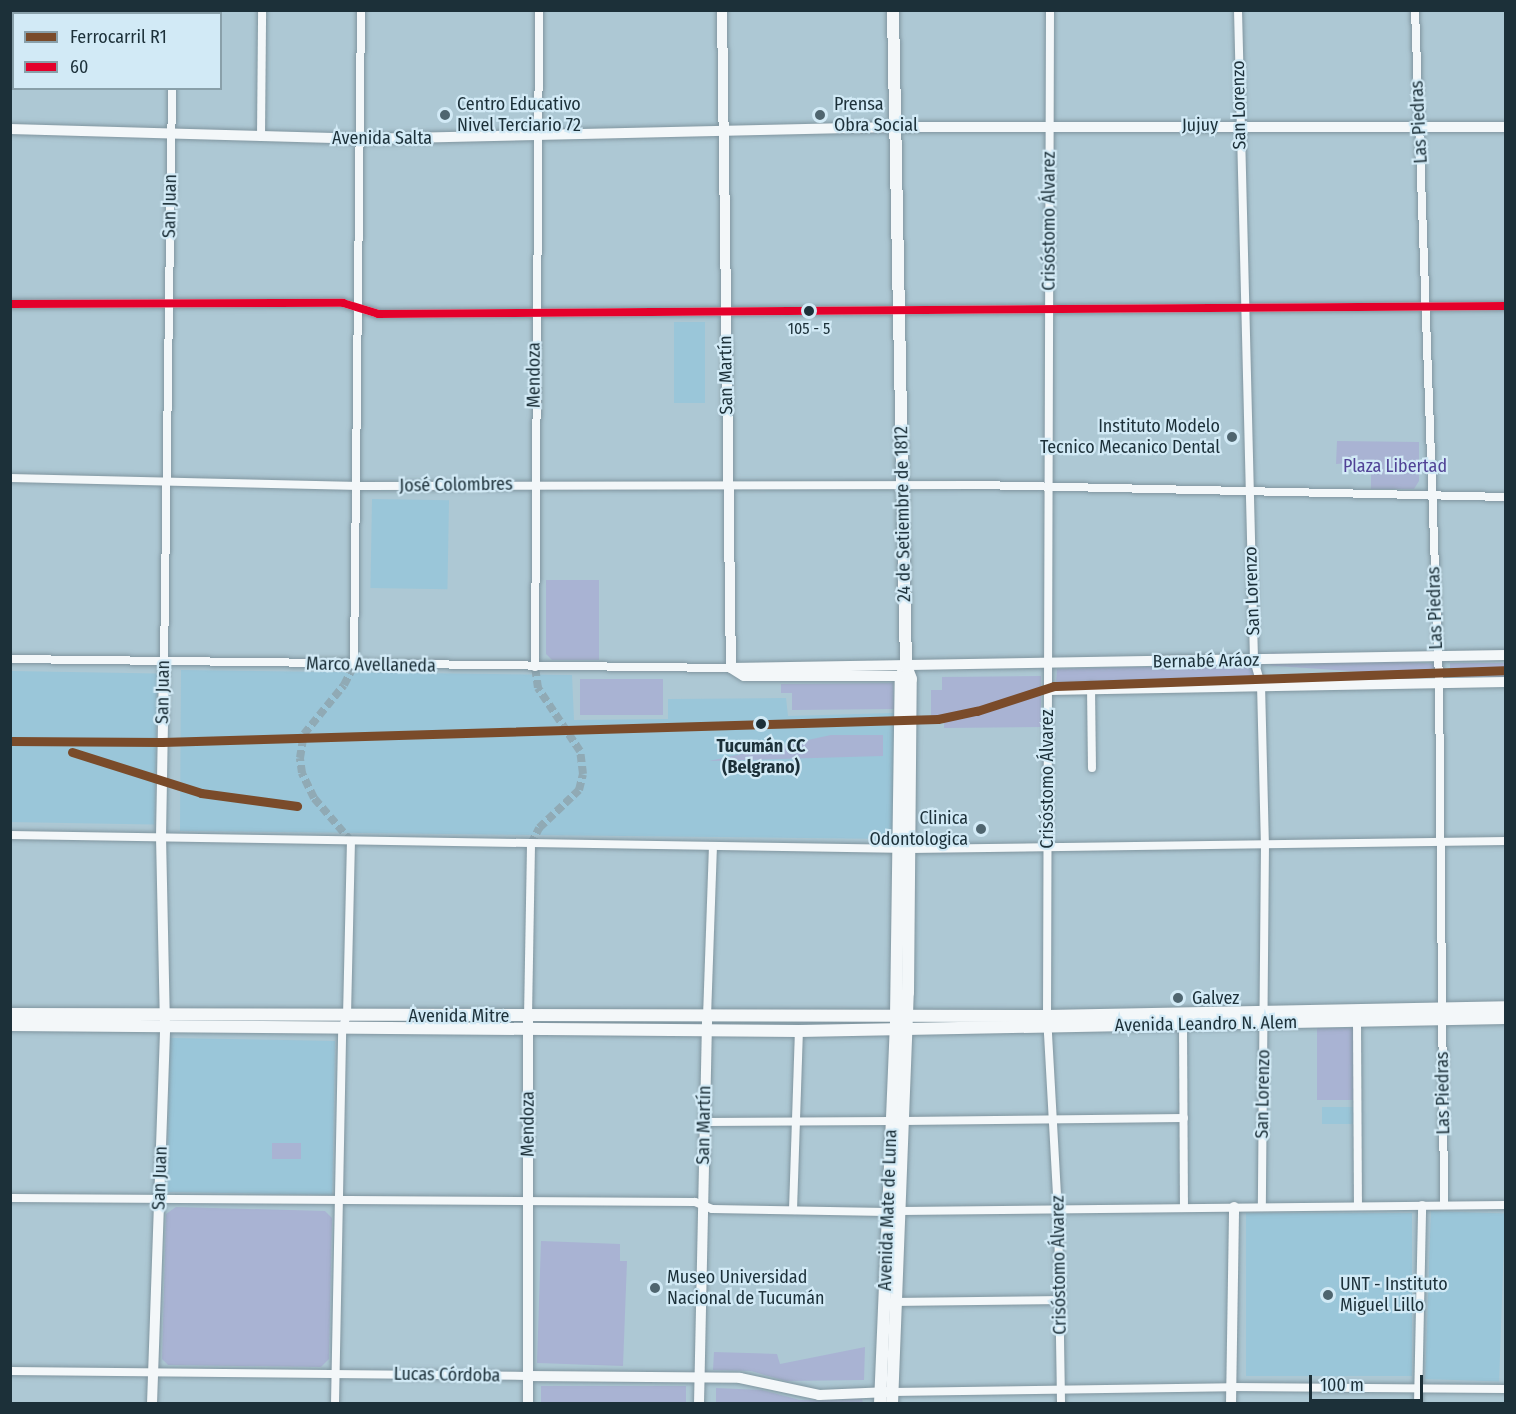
<!DOCTYPE html>
<meta charset="utf-8">
<style>
body{margin:0}
#map{position:relative;width:1516px;height:1414px;overflow:hidden;background:#adc8d4;font-family:"Fira Sans Condensed",sans-serif}
div>[style]{position:absolute}
.built>*{inset:0;background:#9ac6d9;transform-origin:0 0}
.green>*{inset:0;background:#a9b3d3;transform-origin:0 0}
.street-tunnel>*{height:8px;margin-top:-4px;transform-origin:0;background:repeating-linear-gradient(90deg,#90aab5 0 8px,transparent 0 12px)}
.roads{filter:drop-shadow(0 0 2px #80959f) drop-shadow(0 0 2px #80959f)}
.street>*{height:8px;margin:-4px;padding:0 4px;transform-origin:4px;border-radius:4px;background:#f3f7f9}
.secondary>*{height:10px;margin:-5px;padding:0 5px;transform-origin:5px;border-radius:5px;background:#f3f7f9}
.primary>*{height:12px;margin:-6px;padding:0 6px;transform-origin:6px;border-radius:6px;background:#f3f7f9}
.bus-1>*{height:8px;margin:-4px;padding:0 4px;transform-origin:4px;border-radius:4px;background:#e4002b}
.rail-1>*{height:9px;margin:-4.5px;padding:0 4.5px;transform-origin:4.5px;border-radius:4.5px;background:#7a4b2a}
.dots>*{width:16px;height:16px;translate:-50% -50%;box-sizing:border-box;border:3px solid #d2eaf6;border-radius:50%}
span{translate:-50% -50%;white-space:nowrap;text-align:center;line-height:1.15;-webkit-text-stroke:4.5px #d2eaf6;paint-order:stroke}
.bus-label{font-size:16px;color:#1c3039}
.poi-label{font-size:18px;color:#1c3039}
.left{translate:0 -50%;text-align:left}
.right{translate:-100% -50%;text-align:right}
.street-label{font-size:18px;color:#1c3039}
.park-label{font-size:18px;color:#514396}
.stop-label{font-size:18px;color:#1c3039;font-weight:700}
.frame{position:absolute;inset:0;border:12px solid #1c3039;pointer-events:none}
.legend{position:absolute;left:12px;top:12px;width:210px;height:78px;box-sizing:border-box;background:#d2eaf6;border:2px solid #89a0aa;margin:0;padding:8px 10px;list-style:none;font-size:18px;color:#1c3039}
.legend li{display:flex;align-items:center;gap:12px;height:30px}
.legend b{width:30px;border:2px solid #89a0aa}
.scale{position:absolute;left:1309px;top:1375px;width:114px;height:27px;box-sizing:border-box;border:3px solid #1c3039;border-top:0;padding-left:8px;font-size:18px;line-height:21px;white-space:nowrap;color:#1c3039;-webkit-text-stroke:4px #d2eaf6;paint-order:stroke}
</style>
<div id="map">
<div class="built">
<div style="left:674px;top:322px;width:31px;height:81px"></div>
<div style="left:372px;top:499px;width:77px;height:89px;rotate:1deg"></div>
<div style="clip-path:polygon(181px 670px,572px 675px,574px 720px,668px 719px,668px 699px,786px 698px,788px 716px,894px 713px,893px 839px,180px 831px)"></div>
<div style="left:11px;top:671px;width:146px;height:151px;rotate:1deg"></div>
<div style="left:170px;top:1038px;width:165px;height:154px;rotate:1deg"></div>
<div style="left:1322px;top:1107px;width:33px;height:17px"></div>
<div style="left:1431px;top:1211px;width:74px;height:168px;rotate:2deg"></div>
<div style="left:1246px;top:1213px;width:166px;height:163px"></div>
</div>
<div class="green">
<div style="clip-path:polygon(1337px 441px,1419px 442px,1419px 481px,1414px 489px,1371px 489px,1371px 461px,1336px 464px)"></div>
<div style="clip-path:polygon(546px 580px,599px 580px,599px 660px,552px 660px,546px 654px)"></div>
<div style="left:1505px;top:663px;width:14px;height:55px;rotate:90deg"></div>
<div style="clip-path:polygon(1259px 664px,1263px 676px,1056px 684px,1057px 669px)"></div>
<div style="left:1437px;top:664px;width:13px;height:166px;rotate:94deg"></div>
<div style="clip-path:polygon(1041px 676px,1041px 727px,944px 728px,944px 716px,931px 716px,931px 690px,942px 690px,942px 677px)"></div>
<div style="left:580px;top:679px;width:83px;height:36px"></div>
<div style="clip-path:polygon(893px 683px,894px 709px,792px 710px,792px 693px,781px 693px,781px 684px)"></div>
<div style="clip-path:polygon(831px 735px,883px 735px,883px 756px,709px 761px)"></div>
<div style="left:1317px;top:1028px;width:37px;height:72px"></div>
<div style="left:272px;top:1143px;width:29px;height:16px"></div>
<div style="clip-path:polygon(176px 1207px,325px 1211px,332px 1218px,329px 1359px,321px 1367px,168px 1365px,162px 1359px,166px 1214px)"></div>
<div style="clip-path:polygon(541px 1241px,620px 1244px,620px 1261px,627px 1261px,623px 1366px,537px 1363px)"></div>
<div style="clip-path:polygon(865px 1347px,864px 1380px,786px 1381px,751px 1371px,713px 1370px,714px 1352px,777px 1354px,780px 1364px)"></div>
<div style="left:541px;top:1386px;width:145px;height:17px"></div>
<div style="clip-path:polygon(716px 1388px,762px 1390px,800px 1400px,862px 1399px,863px 1403px,716px 1403px)"></div>
</div>
<div class="street-tunnel">
<div style="left:351px;top:841px;width:57px;rotate:-130.7deg"></div>
<div style="left:314px;top:798px;width:28px;rotate:-116deg"></div>
<div style="left:302px;top:773px;width:15px;rotate:-98deg"></div>
<div style="left:300px;top:758px;width:24px;rotate:-81deg"></div>
<div style="left:304px;top:734px;width:63px;rotate:-50.8deg"></div>
<div style="left:344px;top:685px;width:22px;rotate:-63deg"></div>
<div style="left:531px;top:844px;width:18px;rotate:-63deg"></div>
<div style="left:539px;top:828px;width:55px;rotate:-43.5deg"></div>
<div style="left:579px;top:790px;width:16px;rotate:-76deg"></div>
<div style="left:583px;top:774px;width:23px;rotate:-97deg"></div>
<div style="left:580px;top:751px;width:76px;rotate:-123.7deg"></div>
<div style="left:538px;top:688px;width:21px;rotate:-98deg"></div>
</div>
<div class="roads">
<div class="street">
<div style="left:1050px;top:10px;width:1006px;rotate:90.17deg"></div>
<div style="left:1047px;top:1016px;width:195px;rotate:86.8deg"></div>
<div style="left:1058px;top:1211px;width:193px;rotate:89.1deg"></div>
<div style="left:1238px;top:10px;width:650px;rotate:88.59deg"></div>
<div style="left:1254px;top:660px;width:25px;rotate:74deg"></div>
<div style="left:1261px;top:684px;width:159px;rotate:88.6deg"></div>
<div style="left:1265px;top:843px;width:363px;rotate:90.5deg"></div>
<div style="left:1415px;top:10px;width:671px;rotate:87.95deg"></div>
<div style="left:1439px;top:681px;width:524px;rotate:89.45deg"></div>
<div style="left:173px;top:14px;width:4px;rotate:-90deg"></div>
<div style="left:261px;top:137px;width:127px;rotate:-89.5deg"></div>
<div style="left:10px;top:304px;width:333px;rotate:-0.2deg"></div>
<div style="left:343px;top:303px;width:37px;rotate:17deg"></div>
<div style="left:378px;top:314px;width:1128px;rotate:-0.41deg"></div>
<div style="left:10px;top:478px;width:349px;rotate:1.3deg"></div>
<div style="left:359px;top:486px;width:619px;rotate:-0.09deg"></div>
<div style="left:978px;top:485px;width:528px;rotate:1.3deg"></div>
<div style="left:10px;top:659px;width:721px;rotate:0.72deg"></div>
<div style="left:164px;top:662px;width:574px;rotate:-89.2deg"></div>
<div style="left:354px;top:665px;width:655px;rotate:-89.39deg"></div>
<div style="left:535px;top:667px;width:657px;rotate:-89.65deg"></div>
<div style="left:1091px;top:687px;width:81px;rotate:89.3deg"></div>
<div style="left:10px;top:835px;width:900px;rotate:0.89deg"></div>
<div style="left:910px;top:849px;width:596px;rotate:-0.77deg"></div>
<div style="left:528px;top:1017px;width:173px;rotate:-89deg"></div>
<div style="left:707px;top:1017px;width:170px;rotate:-88deg"></div>
<div style="left:1357px;top:1022px;width:184px;rotate:89.7deg"></div>
<div style="left:1183px;top:1024px;width:183px;rotate:89.7deg"></div>
<div style="left:903px;top:1121px;width:281px;rotate:-0.6deg"></div>
<div style="left:704px;top:1122px;width:187px;rotate:-0.3deg"></div>
<div style="left:10px;top:1198px;width:685px;rotate:0.33deg"></div>
<div style="left:695px;top:1202px;width:18px;rotate:22deg"></div>
<div style="left:712px;top:1209px;width:175px;rotate:1deg"></div>
<div style="left:793px;top:1210px;width:179px;rotate:-88.1deg"></div>
<div style="left:900px;top:1211px;width:606px;rotate:-0.57deg"></div>
<div style="left:896px;top:1302px;width:164px;rotate:-0.7deg"></div>
<div style="left:10px;top:1371px;width:518px;rotate:0.55deg"></div>
<div style="left:892px;top:1392px;width:339px;rotate:-0.8deg"></div>
<div style="left:1231px;top:1387px;width:275px;rotate:0.4deg"></div>
<div style="left:335px;top:1404px;width:376px;rotate:-88.9deg"></div>
<div style="left:342px;top:1028px;width:13px;rotate:-67deg"></div>
<div style="left:347px;top:1016px;width:175px;rotate:-88.7deg"></div>
<div style="left:1418px;top:1404px;width:199px;rotate:-88.8deg"></div>
</div>
<div class="secondary">
<div style="left:722px;top:10px;width:658px;rotate:89.22deg"></div>
<div style="left:10px;top:129px;width:350px;rotate:1.6deg"></div>
<div style="left:360px;top:139px;width:535px;rotate:-1.28deg"></div>
<div style="left:895px;top:127px;width:611px"></div>
<div style="left:731px;top:668px;width:775px;rotate:-0.96deg"></div>
<div style="left:731px;top:668px;width:15px;rotate:32deg"></div>
<div style="left:744px;top:676px;width:157px"></div>
<div style="left:1048px;top:690px;width:458px;rotate:-1deg"></div>
<div style="left:528px;top:1376px;width:212px;rotate:0.5deg"></div>
<div style="left:740px;top:1378px;width:81px;rotate:12.1deg"></div>
<div style="left:819px;top:1395px;width:70px;rotate:-2.5deg"></div>
<div style="left:152px;top:1404px;width:377px;rotate:-88deg"></div>
<div style="left:165px;top:1027px;width:190px;rotate:-91.2deg"></div>
<div style="left:161px;top:837px;width:175px;rotate:-89deg"></div>
<div style="left:528px;top:1404px;width:387px;rotate:-90deg"></div>
<div style="left:699px;top:1404px;width:387px;rotate:-88.8deg"></div>
<div style="left:1231px;top:1404px;width:197px;rotate:-89.1deg"></div>
</div>
<div class="primary">
<div style="left:10px;top:1014px;width:1037px;rotate:0.11deg"></div>
<div style="left:1047px;top:1016px;width:459px;rotate:-1.1deg"></div>
<div style="left:10px;top:1025px;width:789px;rotate:0.44deg"></div>
<div style="left:799px;top:1031px;width:707px;rotate:-1.05deg"></div>
<div style="left:880px;top:1404px;width:388px;rotate:-87.6deg"></div>
<div style="left:896px;top:1016px;width:340px;rotate:-89.2deg"></div>
<div style="left:901px;top:676px;width:11px;rotate:-63deg"></div>
<div style="left:892px;top:1404px;width:411px;rotate:-87.8deg"></div>
<div style="left:908px;top:993px;width:314px;rotate:-89.5deg"></div>
<div style="left:911px;top:679px;width:14px;rotate:-111deg"></div>
<div style="left:906px;top:666px;width:656px;rotate:-91.14deg"></div>
</div>
</div>
<div class="bus-1">
<div style="left:10px;top:304px;width:333px;rotate:-0.2deg"></div>
<div style="left:343px;top:303px;width:37px;rotate:17deg"></div>
<div style="left:378px;top:314px;width:1128px;rotate:-0.41deg"></div>
</div>
<div class="rail-1">
<div style="left:10px;top:741px;width:152px;rotate:0.4deg"></div>
<div style="left:162px;top:742px;width:776px;rotate:-1.7deg"></div>
<div style="left:938px;top:719px;width:40px;rotate:-12deg"></div>
<div style="left:977px;top:711px;width:81px;rotate:-18deg"></div>
<div style="left:1054px;top:686px;width:452px;rotate:-2deg"></div>
<div style="left:72px;top:752px;width:135px;rotate:17.6deg"></div>
<div style="left:201px;top:793px;width:97px;rotate:7.7deg"></div>
</div>
<div class="dots">
<div style="left:445px;top:115px;background:#4f656f"></div>
<div style="left:820px;top:115px;background:#4f656f"></div>
<div style="left:809px;top:311px;background:#1c3039"></div>
<div style="left:1232px;top:437px;background:#4f656f"></div>
<div style="left:761px;top:724px;background:#1c3039"></div>
<div style="left:981px;top:829px;background:#4f656f"></div>
<div style="left:1178px;top:998px;background:#4f656f"></div>
<div style="left:655px;top:1288px;background:#4f656f"></div>
<div style="left:1328px;top:1295px;background:#4f656f"></div>
</div>
<div class="bus-label">
<span style="left:809px;top:329px">105 - 5</span>
</div>
<div class="poi-label">
<span class="left" style="left:457px;top:115px">Centro Educativo<br>Nivel Terciario 72</span>
<span class="left" style="left:834px;top:115px">Prensa<br>Obra Social</span>
<span class="right" style="left:1220px;top:437px">Instituto Modelo<br>Tecnico Mecanico Dental</span>
<span class="right" style="left:968px;top:829px">Clinica<br>Odontologica</span>
<span class="left" style="left:1192px;top:998px">Galvez</span>
<span class="left" style="left:667px;top:1288px">Museo Universidad<br>Nacional de Tucumán</span>
<span class="left" style="left:1340px;top:1295px">UNT - Instituto<br>Miguel Lillo</span>
</div>
<div class="street-label">
<span style="left:1239px;top:105px;rotate:-91deg">San Lorenzo</span>
<span style="left:1419px;top:122px;rotate:-93deg">Las Piedras</span>
<span style="left:1200px;top:125px;rotate:-1deg">Jujuy</span>
<span style="left:382px;top:138px">Avenida Salta</span>
<span style="left:170px;top:206px;rotate:-89deg">San Juan</span>
<span style="left:1049px;top:221px;rotate:-90deg">Crisóstomo Álvarez</span>
<span style="left:534px;top:375px;rotate:-90deg">Mendoza</span>
<span style="left:726px;top:375px;rotate:-91deg">San Martín</span>
<span style="left:456px;top:485px;rotate:-1deg">José Colombres</span>
<span style="left:903px;top:514px;rotate:-91deg">24 de Setiembre de 1812</span>
<span style="left:1252px;top:591px;rotate:-92deg">San Lorenzo</span>
<span style="left:1435px;top:608px;rotate:-92deg">Las Piedras</span>
<span style="left:1206px;top:661px;rotate:-1deg">Bernabé Aráoz</span>
<span style="left:371px;top:665px;rotate:1deg">Marco Avellaneda</span>
<span style="left:163px;top:692px;rotate:-89deg">San Juan</span>
<span style="left:1047px;top:779px;rotate:-90deg">Crisóstomo Álvarez</span>
<span style="left:459px;top:1016px">Avenida Mitre</span>
<span style="left:1206px;top:1024px;rotate:-1deg">Avenida Leandro N. Alem</span>
<span style="left:1443px;top:1093px;rotate:-91deg">Las Piedras</span>
<span style="left:1263px;top:1094px;rotate:-89deg">San Lorenzo</span>
<span style="left:528px;top:1124px;rotate:-90deg">Mendoza</span>
<span style="left:704px;top:1125px;rotate:-89deg">San Martín</span>
<span style="left:160px;top:1178px;rotate:-88deg">San Juan</span>
<span style="left:888px;top:1210px;rotate:-88deg">Avenida Mate de Luna</span>
<span style="left:1059px;top:1265px;rotate:-91deg">Crisóstomo Álvarez</span>
<span style="left:447px;top:1375px;rotate:1deg">Lucas Córdoba</span>
</div>
<div class="park-label">
<span style="left:1395px;top:466px">Plaza Libertad</span>
</div>
<div class="stop-label">
<span style="left:761px;top:757px">Tucumán CC<br>(Belgrano)</span>
</div>
<div class="frame"></div>
<ul class="legend">
<li><b style="height:8px;background:#7a4b2a"></b>Ferrocarril R1</li>
<li><b style="height:8px;background:#e4002b"></b>60</li>
</ul>
<div class="scale">100 m</div>
</div>
